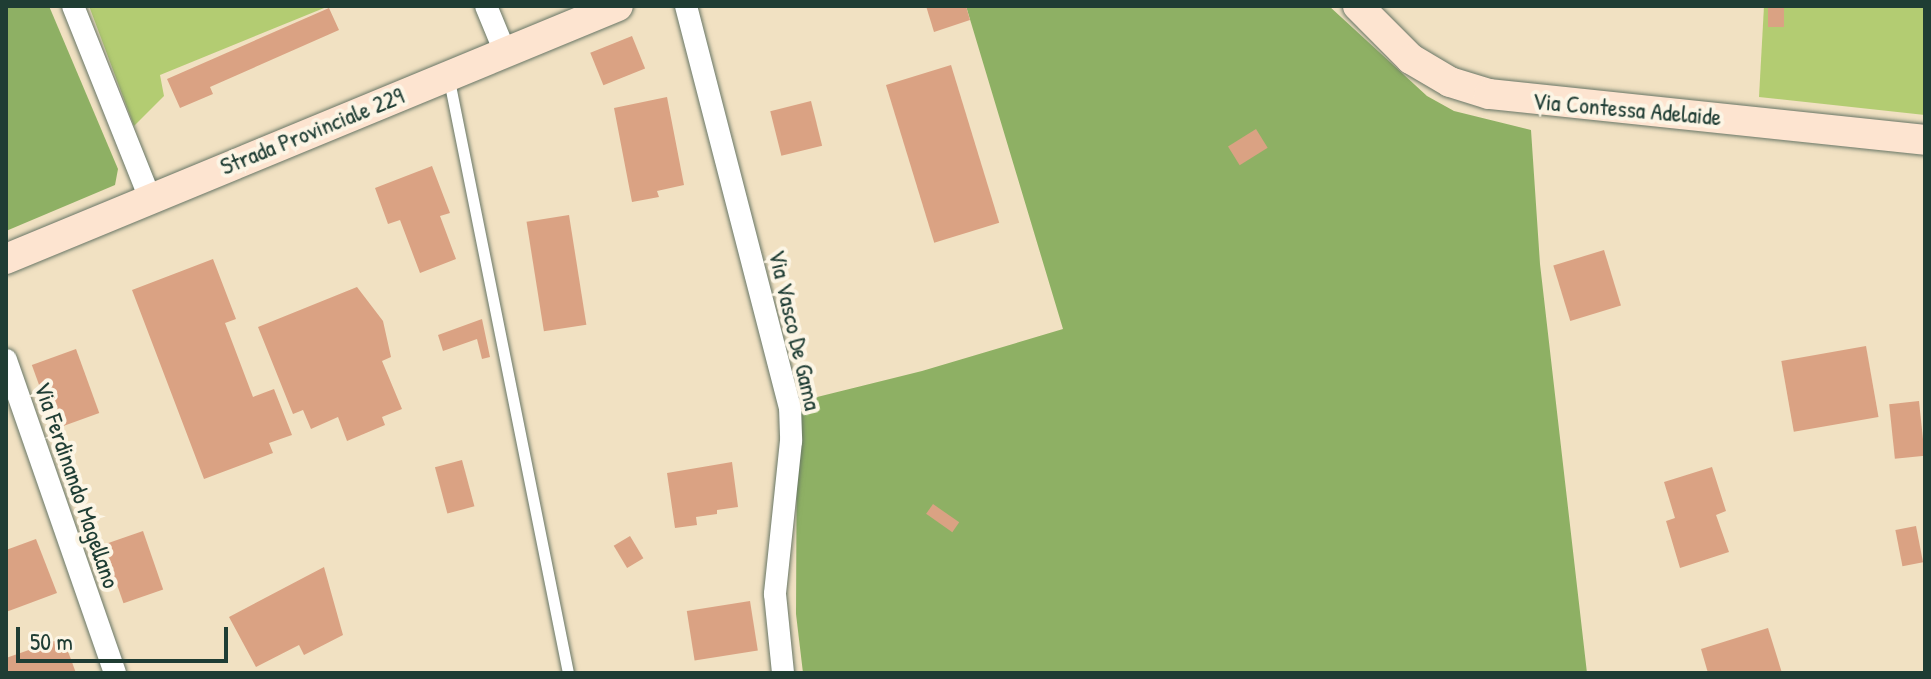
<!DOCTYPE html>
<style>
body{margin:0}
#map{position:relative;width:1931px;height:679px;overflow:hidden;background:#f1e1c2;font-family:"Patrick Hand",sans-serif}
div>[style]{position:absolute}
.green>*{inset:0;background:#b3cc72}
.forest>*{inset:0;background:#8eb064}
.building>*{inset:0;background:#daa283;transform-origin:0 0}
.roads{filter:drop-shadow(0 0 2px #687666) drop-shadow(0 0 2px #687666)}
.lane>*{height:11px;margin:-5.5px;padding:0 5.5px;transform-origin:5.5px;border-radius:5.5px;background:#fff}
.street>*{height:22px;margin:-11px;padding:0 11px;transform-origin:11px;border-radius:11px;background:#fff}
.secondary>*{height:30px;margin:-15px;padding:0 15px;transform-origin:15px;border-radius:15px;background:#fde4d0}
span{translate:-50% -50%;white-space:nowrap;text-align:center;line-height:1.15;-webkit-text-stroke:8px #fcf5e5;paint-order:stroke}
.street-label{font-size:24px;color:#1f3d34}
.frame{position:absolute;inset:0;border:8px solid #1f3d34;pointer-events:none}
.scale{position:absolute;left:16px;top:627px;width:212px;height:36px;box-sizing:border-box;border:4px solid #1f3d34;border-top:0;padding-left:10px;font-size:24px;line-height:28px;white-space:nowrap;color:#1f3d34;-webkit-text-stroke:6px #fcf5e5;paint-order:stroke}
</style>
<div id="map">
<div class="green">
<div style="clip-path:polygon(89px 6px,329px 6px,160px 75px,164px 96px,134px 126px)"></div>
<div style="clip-path:polygon(1764px 6px,1925px 6px,1925px 115px,1759px 97px)"></div>
</div>
<div class="forest">
<div style="clip-path:polygon(6px 6px,49px 6px,118px 169px,115px 185px,6px 231px)"></div>
<div style="clip-path:polygon(966px 6px,1329px 6px,1427px 96px,1454px 111px,1531px 130px,1540px 264px,1587px 673px,803px 673px,796px 614px,797px 402px,922px 371px,1063px 329px)"></div>
</div>
<div class="building">
<div style="clip-path:polygon(926px 6px,966px 6px,970px 20px,934px 32px)"></div>
<div style="left:1768px;top:6px;width:16px;height:21px"></div>
<div style="clip-path:polygon(329px 8px,339px 30px,210px 87px,213px 94px,180px 108px,167px 79px)"></div>
<div style="left:632px;top:36px;width:35px;height:45px;rotate:68deg"></div>
<div style="left:951px;top:65px;width:165px;height:68px;rotate:73deg"></div>
<div style="clip-path:polygon(667px 97px,684px 185px,657px 191px,659px 197px,632px 202px,614px 108px)"></div>
<div style="left:811px;top:101px;width:46px;height:42px;rotate:76deg"></div>
<div style="left:1256px;top:129px;width:22px;height:33px;rotate:58deg"></div>
<div style="clip-path:polygon(432px 166px,450px 213px,440px 216px,456px 259px,420px 273px,400px 220px,388px 224px,375px 188px)"></div>
<div style="left:569px;top:215px;width:111px;height:43px;rotate:81deg"></div>
<div style="left:1604px;top:250px;width:58px;height:53px;rotate:73deg"></div>
<div style="clip-path:polygon(213px 259px,236px 319px,225px 323px,253px 397px,274px 389px,292px 435px,269px 443px,273px 453px,204px 479px,132px 290px)"></div>
<div style="clip-path:polygon(357px 287px,383px 321px,391px 357px,382px 361px,402px 409px,382px 417px,385px 425px,347px 441px,338px 417px,311px 429px,303px 410px,293px 414px,258px 327px)"></div>
<div style="clip-path:polygon(482px 319px,490px 357px,482px 359px,477px 339px,443px 351px,438px 335px)"></div>
<div style="left:1866px;top:346px;width:72px;height:86px;rotate:80deg"></div>
<div style="left:76px;top:349px;width:68px;height:47px;rotate:70deg"></div>
<div style="left:1919px;top:401px;width:55px;height:30px;rotate:84deg"></div>
<div style="left:462px;top:460px;width:48px;height:28px;rotate:75deg"></div>
<div style="clip-path:polygon(732px 462px,738px 507px,717px 510px,717px 514px,696px 517px,697px 525px,675px 528px,667px 473px)"></div>
<div style="clip-path:polygon(1712px 467px,1726px 511px,1716px 515px,1729px 552px,1680px 568px,1666px 521px,1675px 518px,1664px 482px)"></div>
<div style="left:933px;top:504px;width:32px;height:12px;rotate:35deg"></div>
<div style="left:1916px;top:526px;width:37px;height:21px;rotate:79deg"></div>
<div style="left:143px;top:531px;width:62px;height:42px;rotate:71deg"></div>
<div style="left:630px;top:536px;width:26px;height:19px;rotate:59deg"></div>
<div style="clip-path:polygon(36px 539px,57px 593px,6px 612px,6px 550px)"></div>
<div style="clip-path:polygon(324px 567px,343px 635px,304px 655px,299px 645px,256px 667px,229px 617px)"></div>
<div style="left:750px;top:601px;width:50px;height:64px;rotate:81deg"></div>
<div style="clip-path:polygon(1768px 628px,1782px 673px,1708px 673px,1701px 649px)"></div>
<div style="clip-path:polygon(63px 638px,76px 673px,6px 673px,6px 658px)"></div>
</div>
<div class="roads">
<div class="lane">
<div style="left:449px;top:80px;width:605px;rotate:78.65deg"></div>
</div>
<div class="street">
<div style="left:73px;top:6px;width:208px;rotate:68.2deg"></div>
<div style="left:486px;top:6px;width:50px;rotate:67.6deg"></div>
<div style="left:686px;top:6px;width:414px;rotate:75.5deg"></div>
<div style="left:790px;top:407px;width:34px;rotate:88deg"></div>
<div style="left:791px;top:441px;width:154px;rotate:96deg"></div>
<div style="left:775px;top:594px;width:79px;rotate:84.2deg"></div>
<div style="left:6px;top:360px;width:331px;rotate:70.8deg"></div>
</div>
<div class="secondary">
<div style="left:1358px;top:6px;width:75px;rotate:45deg"></div>
<div style="left:1411px;top:59px;width:45px;rotate:30.5deg"></div>
<div style="left:1450px;top:82px;width:41px;rotate:17.1deg"></div>
<div style="left:1489px;top:94px;width:438px;rotate:6deg"></div>
<div style="left:6px;top:259px;width:662px;rotate:-22.46deg"></div>
</div>
</div>
<div class="street-label">
<span style="left:1627px;top:109px;rotate:5deg">Via Contessa Adelaide</span>
<span style="left:312px;top:131px;rotate:-22deg">Strada Provinciale 229</span>
<span style="left:795px;top:330px;rotate:77deg">Via Vasco De Gama</span>
<span style="left:77px;top:485px;rotate:71deg">Via Ferdinando Magellano</span>
</div>
<div class="frame"></div>
<div class="scale">50 m</div>
</div>
